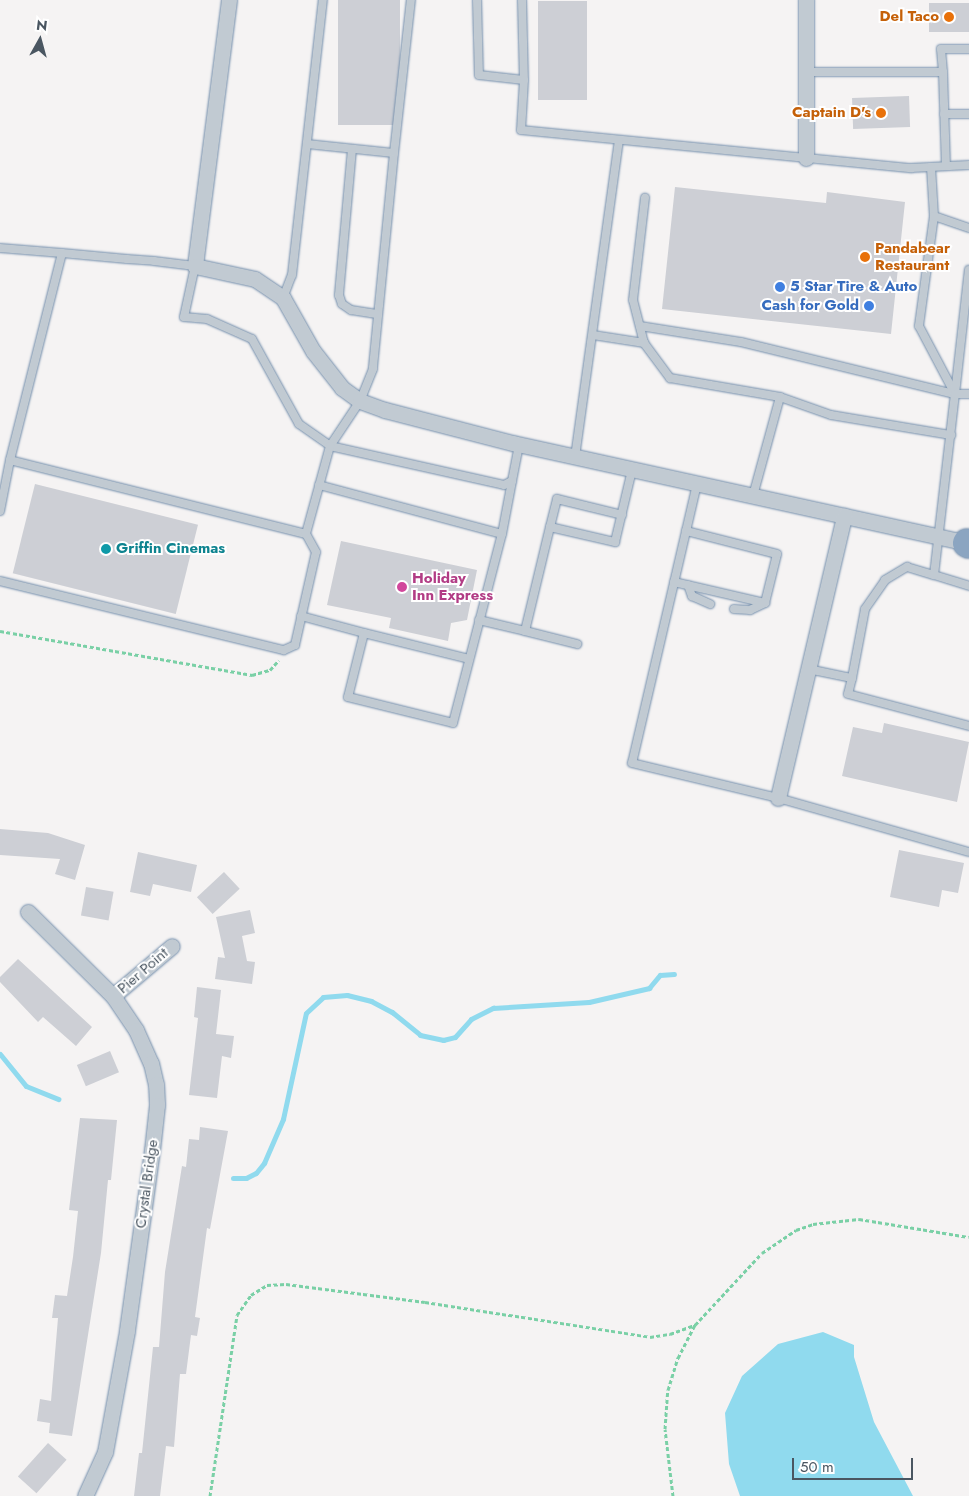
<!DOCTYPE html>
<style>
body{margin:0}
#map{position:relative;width:969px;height:1496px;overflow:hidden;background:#f5f3f3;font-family:Jost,sans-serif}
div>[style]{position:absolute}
.water>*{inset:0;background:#90daee}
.stream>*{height:5px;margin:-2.5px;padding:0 2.5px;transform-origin:2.5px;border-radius:2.5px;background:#90daee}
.building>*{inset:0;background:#cdcfd5;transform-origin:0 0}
.path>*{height:3px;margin-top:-1.5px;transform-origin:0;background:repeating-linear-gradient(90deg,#7ad0a6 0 4px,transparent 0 6.5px)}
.roads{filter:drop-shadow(0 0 1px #7690ad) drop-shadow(0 0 1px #7690ad)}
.lane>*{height:8px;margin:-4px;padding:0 4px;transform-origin:4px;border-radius:4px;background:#c1cad2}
.street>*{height:15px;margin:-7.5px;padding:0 7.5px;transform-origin:7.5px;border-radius:7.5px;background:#c1cad2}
.highway>*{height:28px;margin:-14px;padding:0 14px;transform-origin:14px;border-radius:14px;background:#8ba5c1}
.dots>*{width:14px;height:14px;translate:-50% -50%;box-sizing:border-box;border:2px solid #fff;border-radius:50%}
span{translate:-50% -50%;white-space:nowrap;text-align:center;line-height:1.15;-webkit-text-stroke:4px #fff;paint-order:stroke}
.food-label{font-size:15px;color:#c56008;font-weight:700}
.right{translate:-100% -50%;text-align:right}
.left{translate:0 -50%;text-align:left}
.shop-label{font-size:15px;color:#366cbe;font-weight:700}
.culture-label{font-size:15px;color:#0d838f;font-weight:700}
.hotel-label{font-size:15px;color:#b23c85;font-weight:700}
.street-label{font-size:15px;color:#4a5661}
.north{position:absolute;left:15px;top:15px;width:50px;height:50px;-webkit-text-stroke:4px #fff;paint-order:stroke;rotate:7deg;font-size:14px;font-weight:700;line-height:20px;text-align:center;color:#4a5661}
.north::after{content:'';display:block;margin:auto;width:18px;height:22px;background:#4a5661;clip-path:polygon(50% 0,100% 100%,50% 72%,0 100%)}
.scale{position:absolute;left:792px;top:1458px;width:121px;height:22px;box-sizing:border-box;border:2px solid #4a5661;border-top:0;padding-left:6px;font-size:15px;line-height:18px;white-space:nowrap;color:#4a5661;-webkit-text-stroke:4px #fff;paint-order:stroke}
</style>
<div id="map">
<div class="water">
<div style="clip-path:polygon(823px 1332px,854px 1345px,854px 1357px,874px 1422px,913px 1496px,740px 1496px,729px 1464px,725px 1413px,742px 1376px,778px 1344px)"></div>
</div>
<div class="stream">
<div style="left:0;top:1054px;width:41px;rotate:50.9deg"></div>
<div style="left:26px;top:1086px;width:35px;rotate:22deg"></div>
<div style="left:233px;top:1178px;width:13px"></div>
<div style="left:246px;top:1178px;width:11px;rotate:-27deg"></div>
<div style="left:256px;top:1173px;width:13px;rotate:-51deg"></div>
<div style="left:264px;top:1163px;width:48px;rotate:-66.6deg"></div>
<div style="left:283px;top:1119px;width:108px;rotate:-77.8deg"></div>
<div style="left:306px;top:1013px;width:23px;rotate:-43deg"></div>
<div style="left:323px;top:997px;width:24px;rotate:-5deg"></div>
<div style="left:347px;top:995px;width:25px;rotate:14deg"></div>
<div style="left:371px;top:1001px;width:24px;rotate:28deg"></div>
<div style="left:392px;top:1012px;width:36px;rotate:39deg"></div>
<div style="left:420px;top:1035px;width:24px;rotate:12deg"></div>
<div style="left:443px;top:1040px;width:12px;rotate:-14deg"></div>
<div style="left:455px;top:1037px;width:24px;rotate:-48deg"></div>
<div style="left:471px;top:1019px;width:25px;rotate:-27deg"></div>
<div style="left:493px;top:1008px;width:96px;rotate:-3.6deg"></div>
<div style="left:589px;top:1002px;width:62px;rotate:-13.1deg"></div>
<div style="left:649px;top:988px;width:17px;rotate:-50deg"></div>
<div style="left:660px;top:975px;width:14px;rotate:-4deg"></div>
</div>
<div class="building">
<div style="left:338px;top:0;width:62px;height:125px"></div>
<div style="left:538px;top:1px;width:49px;height:99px"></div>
<div style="left:929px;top:3px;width:40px;height:29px"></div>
<div style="left:909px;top:96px;width:31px;height:57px;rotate:88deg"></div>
<div style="clip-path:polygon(675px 187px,826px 203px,827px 192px,905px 202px,891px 334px,662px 309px)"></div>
<div style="left:35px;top:484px;width:168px;height:92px;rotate:14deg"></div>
<div style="clip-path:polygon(341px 541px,477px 570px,467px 620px,451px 623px,448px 641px,389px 628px,391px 618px,327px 605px)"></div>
<div style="clip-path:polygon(884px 723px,969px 742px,957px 802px,842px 776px,853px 727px,882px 733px)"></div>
<div style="clip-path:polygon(0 829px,48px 833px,85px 845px,75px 880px,55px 874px,60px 859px,0 855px)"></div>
<div style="clip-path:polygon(899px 850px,964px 863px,958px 893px,942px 890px,939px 907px,890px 897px)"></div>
<div style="clip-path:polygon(138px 852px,197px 865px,191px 892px,153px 884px,150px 896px,130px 892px)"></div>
<div style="left:224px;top:872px;width:23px;height:37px;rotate:47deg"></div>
<div style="left:86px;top:887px;width:28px;height:29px;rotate:10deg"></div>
<div style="clip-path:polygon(250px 910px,255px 933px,242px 936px,247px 961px,255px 962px,252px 984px,215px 979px,218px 957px,225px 958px,216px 917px)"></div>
<div style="clip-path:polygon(18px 959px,92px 1027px,76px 1046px,43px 1017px,38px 1022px,0 982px,0 977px)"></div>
<div style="clip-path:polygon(197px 987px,221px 990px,216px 1034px,234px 1036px,231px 1058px,222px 1056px,217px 1098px,189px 1095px,198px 1018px,194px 1017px)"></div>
<div style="left:110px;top:1051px;width:23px;height:36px;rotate:67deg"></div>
<div style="clip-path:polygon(80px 1118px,117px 1120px,111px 1180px,108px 1180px,101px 1253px,72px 1436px,49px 1433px,50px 1423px,37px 1421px,40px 1399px,51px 1401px,58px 1318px,52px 1318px,55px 1295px,67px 1296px,73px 1257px,78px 1211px,69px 1210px)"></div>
<div style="clip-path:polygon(200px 1127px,228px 1131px,210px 1229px,207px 1228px,195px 1317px,200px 1318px,197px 1336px,191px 1335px,186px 1374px,180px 1374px,174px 1447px,166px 1446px,160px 1496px,134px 1496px,139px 1453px,142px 1453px,153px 1347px,159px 1347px,165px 1272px,182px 1166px,186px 1167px,189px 1139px,199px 1140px)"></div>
<div style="left:48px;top:1443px;width:25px;height:45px;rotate:42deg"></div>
</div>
<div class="path">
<div style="left:0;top:631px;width:256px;rotate:9.9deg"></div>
<div style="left:252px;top:675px;width:19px;rotate:-16deg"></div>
<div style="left:270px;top:670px;width:13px;rotate:-48deg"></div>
<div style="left:210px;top:1496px;width:183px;rotate:-81.5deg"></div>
<div style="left:237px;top:1315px;width:24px;rotate:-55deg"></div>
<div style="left:251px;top:1295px;width:19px;rotate:-32deg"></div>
<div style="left:267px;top:1285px;width:19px;rotate:-3deg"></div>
<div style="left:286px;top:1284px;width:140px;rotate:7.4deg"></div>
<div style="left:425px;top:1302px;width:228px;rotate:8.8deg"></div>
<div style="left:650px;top:1337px;width:20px;rotate:-9deg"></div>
<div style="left:670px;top:1334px;width:27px;rotate:-20deg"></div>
<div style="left:695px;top:1325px;width:98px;rotate:-47.1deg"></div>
<div style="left:762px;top:1253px;width:41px;rotate:-34.1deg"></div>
<div style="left:796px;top:1230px;width:18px;rotate:-19deg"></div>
<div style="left:813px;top:1224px;width:46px;rotate:-6.2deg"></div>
<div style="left:859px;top:1219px;width:111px;rotate:9.3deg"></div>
<div style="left:673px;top:1496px;width:67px;rotate:-96.8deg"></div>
<div style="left:665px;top:1429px;width:39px;rotate:-86deg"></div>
<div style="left:668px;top:1390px;width:34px;rotate:-73deg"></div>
<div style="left:678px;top:1358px;width:37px;rotate:-63deg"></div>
</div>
<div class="roads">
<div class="lane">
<div style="left:477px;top:0;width:75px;rotate:88.5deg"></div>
<div style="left:479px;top:75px;width:45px;rotate:6.3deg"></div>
<div style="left:522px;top:0;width:80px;rotate:88.6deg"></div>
<div style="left:524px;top:80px;width:50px;rotate:93.4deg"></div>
<div style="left:521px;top:130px;width:392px;rotate:5.6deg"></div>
<div style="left:911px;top:168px;width:58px;rotate:-3deg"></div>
<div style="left:806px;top:72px;width:137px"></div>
<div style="left:943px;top:72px;width:94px;rotate:88.2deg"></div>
<div style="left:943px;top:72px;width:23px;rotate:-95deg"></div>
<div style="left:941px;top:49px;width:28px"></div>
<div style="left:944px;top:114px;width:25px"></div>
<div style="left:307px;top:144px;width:87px;rotate:5.9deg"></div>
<div style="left:394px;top:153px;width:217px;rotate:95.6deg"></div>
<div style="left:373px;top:369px;width:35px;rotate:112deg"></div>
<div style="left:360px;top:401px;width:54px;rotate:123.7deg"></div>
<div style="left:330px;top:446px;width:178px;rotate:12.6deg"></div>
<div style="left:504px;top:485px;width:9px;rotate:-27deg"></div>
<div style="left:512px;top:481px;width:37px;rotate:-79deg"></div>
<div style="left:352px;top:149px;width:147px;rotate:95.1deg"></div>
<div style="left:339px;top:295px;width:9px;rotate:72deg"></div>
<div style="left:342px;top:304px;width:11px;rotate:34deg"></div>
<div style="left:351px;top:310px;width:26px;rotate:9deg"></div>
<div style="left:394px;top:153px;width:154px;rotate:-83.7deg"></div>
<div style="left:931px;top:167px;width:49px;rotate:86.5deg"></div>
<div style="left:934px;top:216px;width:111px;rotate:97.8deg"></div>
<div style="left:919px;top:326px;width:77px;rotate:62.1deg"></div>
<div style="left:934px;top:216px;width:37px;rotate:19deg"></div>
<div style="left:0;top:248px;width:62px;rotate:4.6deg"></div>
<div style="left:62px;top:253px;width:65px;rotate:5.3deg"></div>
<div style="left:127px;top:259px;width:27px;rotate:4deg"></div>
<div style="left:154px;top:261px;width:41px;rotate:7deg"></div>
<div style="left:195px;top:266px;width:52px;rotate:102.2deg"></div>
<div style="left:184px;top:317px;width:23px;rotate:5deg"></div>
<div style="left:207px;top:319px;width:49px;rotate:24deg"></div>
<div style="left:252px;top:339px;width:97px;rotate:61.1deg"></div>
<div style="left:299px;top:424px;width:38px;rotate:35deg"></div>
<div style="left:330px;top:446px;width:91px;rotate:105.3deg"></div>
<div style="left:306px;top:534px;width:305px;rotate:-166deg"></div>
<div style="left:10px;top:460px;width:213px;rotate:-75.9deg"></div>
<div style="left:283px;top:298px;width:25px;rotate:-69deg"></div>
<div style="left:292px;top:275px;width:277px;rotate:-83.6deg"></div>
<div style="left:640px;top:326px;width:102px;rotate:9deg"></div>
<div style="left:741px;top:342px;width:220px;rotate:13.7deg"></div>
<div style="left:593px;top:335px;width:52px;rotate:8.9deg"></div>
<div style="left:644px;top:343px;width:44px;rotate:53.4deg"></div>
<div style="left:670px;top:378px;width:112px;rotate:9.8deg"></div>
<div style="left:780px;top:397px;width:103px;rotate:105.3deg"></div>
<div style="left:644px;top:343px;width:44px;rotate:-104.3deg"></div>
<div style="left:633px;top:300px;width:103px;rotate:-83.3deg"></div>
<div style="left:955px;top:394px;width:125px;rotate:-83.6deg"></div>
<div style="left:780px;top:397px;width:54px;rotate:19.4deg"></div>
<div style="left:831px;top:415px;width:122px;rotate:9.5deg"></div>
<div style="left:575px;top:457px;width:319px;rotate:-82.1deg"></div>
<div style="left:697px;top:484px;width:286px;rotate:103.1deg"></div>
<div style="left:632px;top:763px;width:150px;rotate:13.5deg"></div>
<div style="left:778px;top:798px;width:198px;rotate:15.8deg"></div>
<div style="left:319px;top:485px;width:189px;rotate:15deg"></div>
<div style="left:0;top:511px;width:52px;rotate:-78.9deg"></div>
<div style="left:550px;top:527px;width:29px;rotate:-76deg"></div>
<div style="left:557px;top:499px;width:67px;rotate:13.8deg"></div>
<div style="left:934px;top:575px;width:37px;rotate:17deg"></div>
<div style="left:0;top:581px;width:292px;rotate:13.7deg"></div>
<div style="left:284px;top:650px;width:12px;rotate:-24deg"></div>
<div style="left:295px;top:645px;width:95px;rotate:-77.3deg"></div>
<div style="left:316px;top:552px;width:21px;rotate:-119deg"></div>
<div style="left:674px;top:582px;width:93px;rotate:13deg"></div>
<div style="left:765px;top:603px;width:50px;rotate:-76.2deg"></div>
<div style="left:777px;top:554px;width:94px;rotate:-165.8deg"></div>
<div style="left:688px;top:585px;width:12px;rotate:70deg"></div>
<div style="left:692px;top:596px;width:20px;rotate:24deg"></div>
<div style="left:734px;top:609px;width:16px;rotate:4deg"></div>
<div style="left:750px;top:610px;width:17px;rotate:-25deg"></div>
<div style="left:301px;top:616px;width:65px;rotate:15.1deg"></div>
<div style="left:364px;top:633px;width:66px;rotate:104deg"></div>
<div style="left:348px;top:697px;width:108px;rotate:13.9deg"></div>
<div style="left:453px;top:723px;width:195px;rotate:-75.5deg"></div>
<div style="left:502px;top:534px;width:54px;rotate:-79.3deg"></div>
<div style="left:479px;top:620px;width:47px;rotate:13.4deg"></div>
<div style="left:525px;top:631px;width:107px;rotate:-76.5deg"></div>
<div style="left:550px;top:527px;width:67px;rotate:13deg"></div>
<div style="left:615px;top:542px;width:74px;rotate:-76.7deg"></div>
<div style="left:525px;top:631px;width:54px;rotate:14deg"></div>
<div style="left:364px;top:633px;width:108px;rotate:13.9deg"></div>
<div style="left:808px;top:669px;width:45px;rotate:11.6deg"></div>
<div style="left:852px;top:678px;width:70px;rotate:-79.3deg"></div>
<div style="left:865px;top:609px;width:35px;rotate:-55deg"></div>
<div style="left:885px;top:580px;width:26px;rotate:-31deg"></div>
<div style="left:907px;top:567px;width:28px;rotate:17deg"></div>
<div style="left:934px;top:575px;width:182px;rotate:-83.4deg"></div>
<div style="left:955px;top:394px;width:14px"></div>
<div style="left:852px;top:678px;width:16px;rotate:104deg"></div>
<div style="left:848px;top:694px;width:125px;rotate:14.8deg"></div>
</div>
<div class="street">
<div style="left:229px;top:0;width:268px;rotate:97.3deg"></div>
<div style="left:195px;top:266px;width:61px;rotate:12.2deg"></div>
<div style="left:255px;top:279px;width:34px;rotate:34deg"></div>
<div style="left:283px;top:298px;width:61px;rotate:60.5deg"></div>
<div style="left:313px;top:351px;width:47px;rotate:51.9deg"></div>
<div style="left:342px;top:388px;width:22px;rotate:36deg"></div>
<div style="left:360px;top:401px;width:27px;rotate:20deg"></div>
<div style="left:385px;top:410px;width:132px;rotate:14.5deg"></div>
<div style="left:513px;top:443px;width:465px;rotate:12.4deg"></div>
<div style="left:806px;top:158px;width:158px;rotate:-90deg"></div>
<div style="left:778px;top:798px;width:290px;rotate:-76.8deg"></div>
<div style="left:28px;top:912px;width:120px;rotate:44.7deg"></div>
<div style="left:113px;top:996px;width:41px;rotate:55.9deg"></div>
<div style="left:136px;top:1030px;width:36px;rotate:66deg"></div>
<div style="left:151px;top:1063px;width:22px;rotate:77deg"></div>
<div style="left:156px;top:1084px;width:21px;rotate:87deg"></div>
<div style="left:157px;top:1105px;width:45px;rotate:96.3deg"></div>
<div style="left:152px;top:1150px;width:183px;rotate:97.9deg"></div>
<div style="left:127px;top:1331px;width:123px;rotate:100.3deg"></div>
<div style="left:105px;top:1452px;width:48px;rotate:114.4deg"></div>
<div style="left:113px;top:996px;width:77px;rotate:-40.3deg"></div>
</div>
<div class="highway">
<div style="left:967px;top:543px;width:2px;rotate:27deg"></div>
</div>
</div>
<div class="dots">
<div style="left:949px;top:17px;background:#e8710a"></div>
<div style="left:881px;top:113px;background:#e8710a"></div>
<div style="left:865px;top:257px;background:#e8710a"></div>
<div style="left:780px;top:287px;background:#3f7fe0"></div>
<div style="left:869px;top:306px;background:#3f7fe0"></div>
<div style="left:106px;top:549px;background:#0f9aa8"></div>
<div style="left:402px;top:587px;background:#d1479c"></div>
</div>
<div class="food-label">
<span class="right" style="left:939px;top:17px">Del Taco</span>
<span class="right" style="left:871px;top:113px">Captain D's</span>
<span class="left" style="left:875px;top:257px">Pandabear<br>Restaurant</span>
</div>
<div class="shop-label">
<span class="left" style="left:790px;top:287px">5 Star Tire &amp; Auto</span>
<span class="right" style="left:859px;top:306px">Cash for Gold</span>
</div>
<div class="culture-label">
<span class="left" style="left:116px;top:549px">Griffin Cinemas</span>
</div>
<div class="hotel-label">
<span class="left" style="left:412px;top:587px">Holiday<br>Inn Express</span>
</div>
<div class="street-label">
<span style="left:143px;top:971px;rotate:-41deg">Pier Point</span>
<span style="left:147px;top:1184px;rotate:-82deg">Crystal Bridge</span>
</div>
<div class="north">N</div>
<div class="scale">50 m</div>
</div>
